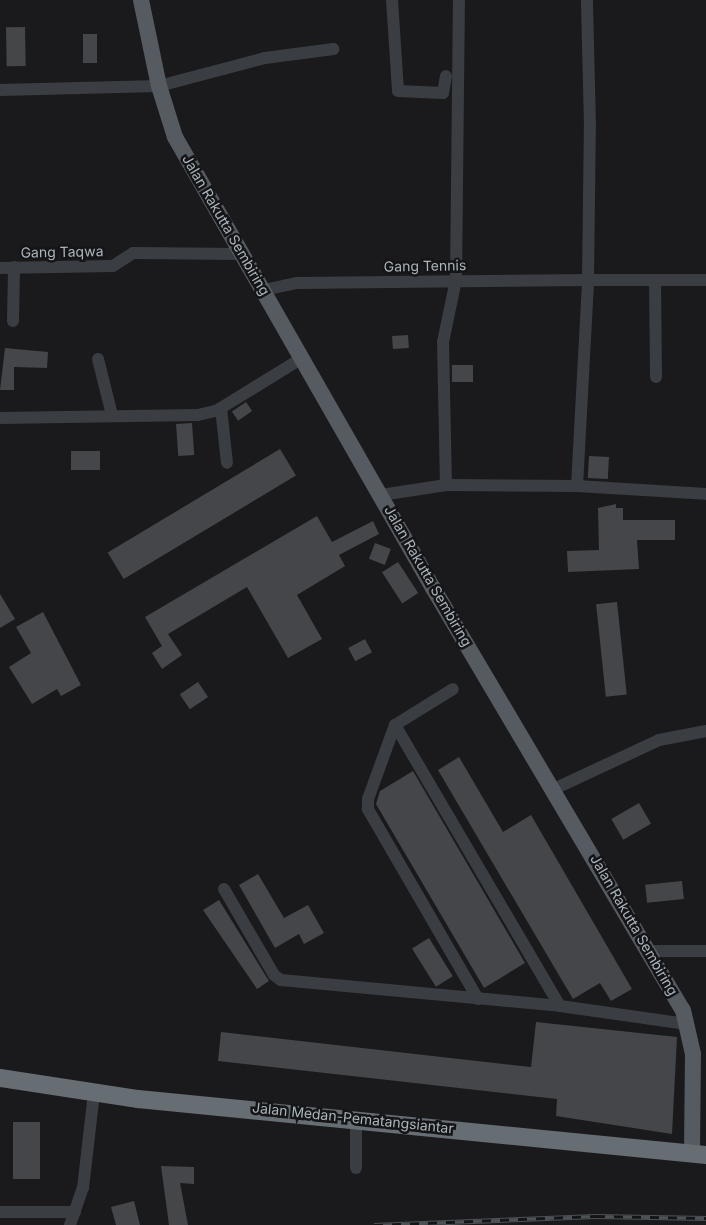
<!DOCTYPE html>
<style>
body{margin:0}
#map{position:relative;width:706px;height:1225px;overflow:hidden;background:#1a1a1c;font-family:Inter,sans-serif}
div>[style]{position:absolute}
.building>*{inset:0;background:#444649;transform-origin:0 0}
.minor>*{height:12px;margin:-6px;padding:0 6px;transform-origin:6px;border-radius:6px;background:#3a3d42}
.major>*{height:16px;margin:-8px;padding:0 8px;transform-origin:8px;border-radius:8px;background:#565b61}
.highway>*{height:18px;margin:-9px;padding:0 9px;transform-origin:9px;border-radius:9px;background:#666d73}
.rail>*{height:5px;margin-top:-2.5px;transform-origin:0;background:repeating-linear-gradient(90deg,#151517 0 9px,#4d5257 0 18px);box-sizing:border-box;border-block:1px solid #4d5257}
span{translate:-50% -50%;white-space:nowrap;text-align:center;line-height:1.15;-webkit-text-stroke:5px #151517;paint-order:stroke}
.street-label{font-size:14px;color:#abb5bd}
</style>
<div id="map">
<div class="building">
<div style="left:25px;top:27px;width:39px;height:19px;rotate:89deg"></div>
<div style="left:83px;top:34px;width:14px;height:29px"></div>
<div style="left:408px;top:335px;width:13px;height:16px;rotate:86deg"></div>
<div style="clip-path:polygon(5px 348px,48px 352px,47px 368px,14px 367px,14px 390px,0 390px)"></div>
<div style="left:473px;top:365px;width:17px;height:21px;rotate:90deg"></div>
<div style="left:246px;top:402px;width:11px;height:17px;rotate:56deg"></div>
<div style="left:192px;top:423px;width:32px;height:16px;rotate:86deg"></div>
<div style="left:280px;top:449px;width:31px;height:201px;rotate:59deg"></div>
<div style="left:71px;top:451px;width:29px;height:19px"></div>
<div style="left:589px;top:456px;width:20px;height:22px;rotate:3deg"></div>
<div style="clip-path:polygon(616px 504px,616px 508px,623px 508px,623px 520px,675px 520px,675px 540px,637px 540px,639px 569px,568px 572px,567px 551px,599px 550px,598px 508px)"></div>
<div style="clip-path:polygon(317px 516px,332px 542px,373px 521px,379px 534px,339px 555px,345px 566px,297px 595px,322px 639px,288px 658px,247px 587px,168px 634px,182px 655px,162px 669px,152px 653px,162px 646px,145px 617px)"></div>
<div style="left:375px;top:543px;width:17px;height:17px;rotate:21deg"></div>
<div style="left:398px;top:562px;width:37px;height:19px;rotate:57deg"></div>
<div style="clip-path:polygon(0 594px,15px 619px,0 628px)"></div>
<div style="left:617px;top:602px;width:93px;height:21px;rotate:84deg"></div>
<div style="clip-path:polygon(43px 612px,81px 685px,61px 696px,57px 689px,32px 704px,9px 667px,31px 653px,16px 627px)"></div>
<div style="left:365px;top:639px;width:15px;height:19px;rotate:62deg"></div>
<div style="left:198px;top:682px;width:18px;height:22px;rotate:56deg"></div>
<div style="clip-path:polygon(459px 757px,503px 832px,531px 815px,632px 989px,611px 1001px,600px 983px,573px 999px,438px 770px)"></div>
<div style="clip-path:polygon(413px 771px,525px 963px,484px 988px,376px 804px,380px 791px)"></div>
<div style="left:639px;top:803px;width:24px;height:32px;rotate:60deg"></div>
<div style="clip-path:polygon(258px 874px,284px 918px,308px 905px,324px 933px,304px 944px,299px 934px,275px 948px,239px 885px)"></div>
<div style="left:682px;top:881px;width:18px;height:37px;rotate:84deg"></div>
<div style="clip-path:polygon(219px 900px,269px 981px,257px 989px,203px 910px)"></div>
<div style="left:429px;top:938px;width:45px;height:20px;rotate:58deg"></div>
<div style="clip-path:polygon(536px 1022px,677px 1037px,672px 1134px,556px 1116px,557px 1099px,218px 1061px,221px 1032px,531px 1067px)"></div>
<div style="left:13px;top:1122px;width:27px;height:57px"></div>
<div style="clip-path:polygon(161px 1166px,194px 1167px,194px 1184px,180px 1183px,188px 1225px,169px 1225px)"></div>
<div style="clip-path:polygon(134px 1201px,140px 1225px,116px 1225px,111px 1207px)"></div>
</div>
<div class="minor">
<div style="left:392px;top:0;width:91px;rotate:86.2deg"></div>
<div style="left:398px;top:91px;width:45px;rotate:2.5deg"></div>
<div style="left:443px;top:93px;width:17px;rotate:-80deg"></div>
<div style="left:0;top:90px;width:159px;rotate:-1.4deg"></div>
<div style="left:159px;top:86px;width:110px;rotate:-14.8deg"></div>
<div style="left:265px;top:58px;width:69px;rotate:-7.5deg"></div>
<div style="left:0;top:268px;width:113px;rotate:-1deg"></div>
<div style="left:113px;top:266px;width:24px;rotate:-33deg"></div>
<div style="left:133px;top:253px;width:107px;rotate:0.5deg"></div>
<div style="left:655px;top:280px;width:97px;rotate:89.4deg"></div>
<div style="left:264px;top:290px;width:35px;rotate:-12deg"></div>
<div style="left:298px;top:283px;width:290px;rotate:-0.6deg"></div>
<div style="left:588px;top:280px;width:154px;rotate:-89.3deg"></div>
<div style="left:590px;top:126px;width:126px;rotate:-91.4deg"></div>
<div style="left:13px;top:321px;width:54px;rotate:-88.9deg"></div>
<div style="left:98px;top:359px;width:58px;rotate:76deg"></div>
<div style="left:221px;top:408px;width:55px;rotate:83.8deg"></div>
<div style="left:0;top:418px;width:198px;rotate:-0.9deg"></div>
<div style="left:198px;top:415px;width:18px;rotate:-13deg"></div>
<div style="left:216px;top:411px;width:101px;rotate:-31.6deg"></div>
<div style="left:446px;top:485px;width:143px;rotate:-91.2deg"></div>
<div style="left:443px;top:342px;width:63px;rotate:-78.2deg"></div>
<div style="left:456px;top:280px;width:280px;rotate:-89.4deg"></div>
<div style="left:577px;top:486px;width:206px;rotate:-86.9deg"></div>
<div style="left:588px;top:280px;width:118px"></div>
<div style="left:381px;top:495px;width:66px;rotate:-8.7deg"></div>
<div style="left:446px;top:485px;width:131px;rotate:0.4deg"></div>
<div style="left:577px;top:486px;width:129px;rotate:3.5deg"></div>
<div style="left:395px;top:725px;width:68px;rotate:-31.8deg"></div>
<div style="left:554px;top:789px;width:116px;rotate:-25deg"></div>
<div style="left:659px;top:740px;width:48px;rotate:-10.8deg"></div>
<div style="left:224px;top:889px;width:99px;rotate:59.8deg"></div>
<div style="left:274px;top:975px;width:9px;rotate:36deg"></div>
<div style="left:281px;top:980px;width:280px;rotate:5.3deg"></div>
<div style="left:560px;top:1006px;width:128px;rotate:8.1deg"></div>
<div style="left:650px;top:951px;width:56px"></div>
<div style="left:478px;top:999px;width:220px;rotate:-120.1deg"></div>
<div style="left:368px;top:809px;width:10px;rotate:-90deg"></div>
<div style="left:368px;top:799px;width:79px;rotate:-70deg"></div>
<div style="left:395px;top:725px;width:326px;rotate:59.6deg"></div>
<div style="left:356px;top:1118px;width:50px;rotate:90deg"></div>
<div style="left:0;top:1212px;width:75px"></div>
<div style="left:70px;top:1225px;width:39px;rotate:-71deg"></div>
<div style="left:83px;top:1188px;width:96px;rotate:-83.4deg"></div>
</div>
<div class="major">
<div style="left:141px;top:0;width:88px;rotate:78.2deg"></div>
<div style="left:159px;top:86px;width:53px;rotate:72.6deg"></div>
<div style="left:175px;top:137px;width:520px;rotate:60.23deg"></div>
<div style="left:433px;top:588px;width:490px;rotate:59.4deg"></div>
<div style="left:683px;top:1010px;width:45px;rotate:77.2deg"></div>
<div style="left:693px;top:1054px;width:99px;rotate:90.6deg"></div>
</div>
<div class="highway">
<div style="left:0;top:1078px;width:140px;rotate:8.7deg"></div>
<div style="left:138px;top:1099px;width:571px;rotate:5.63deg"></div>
</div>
<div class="rail">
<div style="left:374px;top:1225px;width:222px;rotate:-2.3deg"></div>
<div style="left:596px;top:1216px;width:110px;rotate:1deg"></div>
</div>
<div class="street-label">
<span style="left:226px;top:225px;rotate:60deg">Jalan Rakutta Sembiring</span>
<span style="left:62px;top:252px;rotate:-1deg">Gang Taqwa</span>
<span style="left:425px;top:266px;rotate:-1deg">Gang Tennis</span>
<span style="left:428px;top:576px;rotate:60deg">Jalan Rakutta Sembiring</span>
<span style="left:634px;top:925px;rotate:60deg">Jalan Rakutta Sembiring</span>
<span style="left:353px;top:1118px;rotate:6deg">Jalan Medan-Pematangsiantar</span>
</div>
</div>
